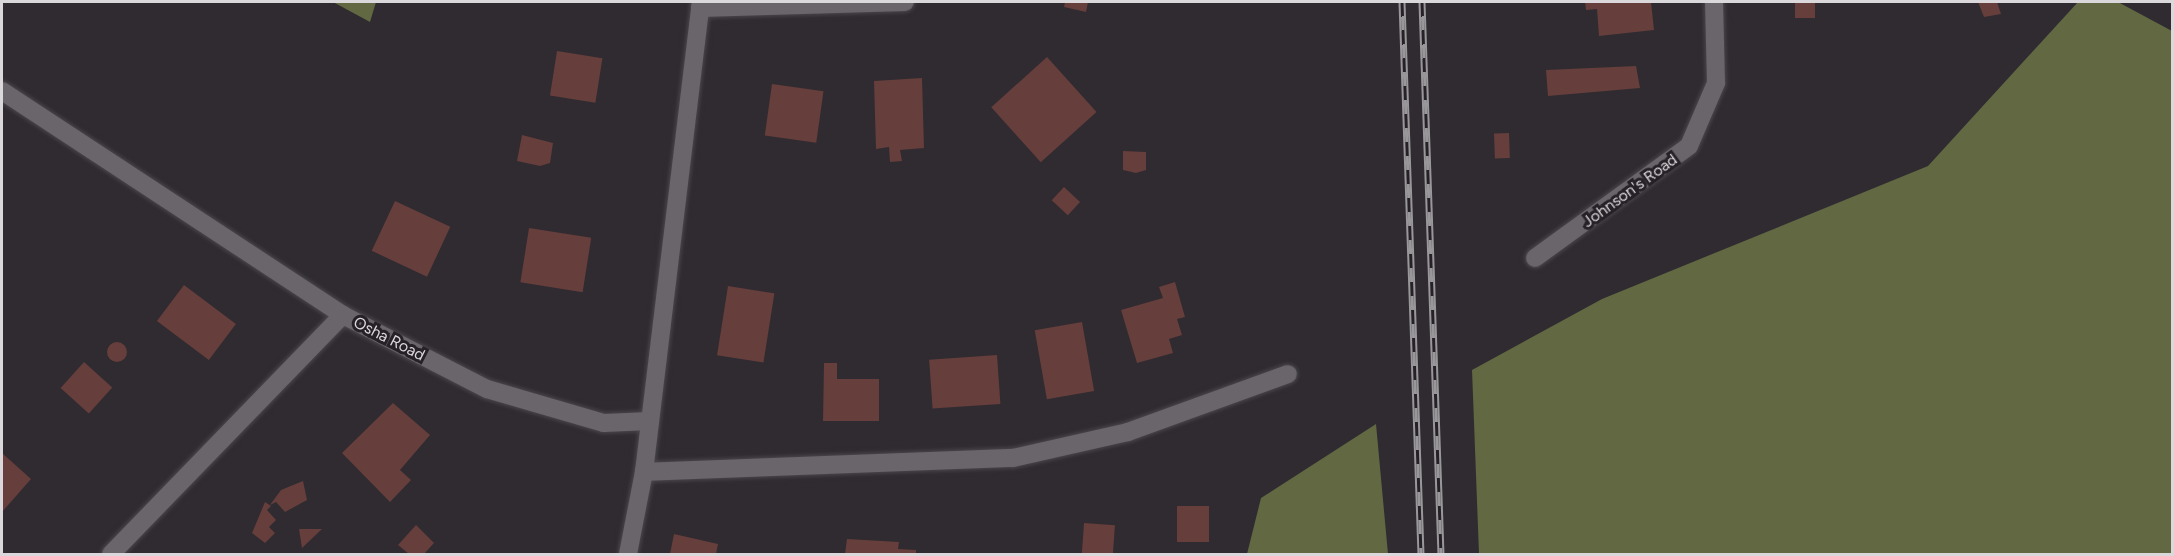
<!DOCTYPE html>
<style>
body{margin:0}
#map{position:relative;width:2174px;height:556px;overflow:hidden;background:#2f2b31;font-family:Figtree,sans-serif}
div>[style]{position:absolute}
.forest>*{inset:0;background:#616842}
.building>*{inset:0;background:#663e3b;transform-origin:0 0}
.round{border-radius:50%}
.roads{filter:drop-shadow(0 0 2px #4a464b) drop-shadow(0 0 2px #4a464b)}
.minor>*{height:18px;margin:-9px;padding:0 9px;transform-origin:9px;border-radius:9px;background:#6a656b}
.rail>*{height:7px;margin-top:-3.5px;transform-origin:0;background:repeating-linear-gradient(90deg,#252127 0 14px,#9a979b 0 28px);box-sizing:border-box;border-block:2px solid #9a979b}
span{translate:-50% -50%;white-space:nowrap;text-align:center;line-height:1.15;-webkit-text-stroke:6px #252127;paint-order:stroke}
.street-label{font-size:16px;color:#dbd8dc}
.frame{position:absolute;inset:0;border:3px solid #dbd8dc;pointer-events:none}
</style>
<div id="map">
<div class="forest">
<div style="clip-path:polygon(333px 2px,376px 2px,370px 22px)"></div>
<div style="clip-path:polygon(2078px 2px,2118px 2px,2172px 31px,2172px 554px,1479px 554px,1472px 370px,1602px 299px,1928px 166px)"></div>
<div style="clip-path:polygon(1376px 424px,1388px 554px,1247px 554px,1261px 498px)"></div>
</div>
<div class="building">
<div style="clip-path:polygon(1065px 2px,1088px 2px,1086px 12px,1064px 7px)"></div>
<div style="clip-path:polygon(1585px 2px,1651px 2px,1654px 30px,1599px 36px,1597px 9px,1586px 10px)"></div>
<div style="left:1795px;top:2px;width:20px;height:16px"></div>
<div style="clip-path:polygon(1978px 2px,1997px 2px,2001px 14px,1984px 17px)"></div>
<div style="left:557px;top:51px;width:46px;height:45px;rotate:9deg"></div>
<div style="left:1047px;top:57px;width:74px;height:75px;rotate:48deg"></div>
<div style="clip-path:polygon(1636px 66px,1640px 88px,1548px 96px,1546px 70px)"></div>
<div style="clip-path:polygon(922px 78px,924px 148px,900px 150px,902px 161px,890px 162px,889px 147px,876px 149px,874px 81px)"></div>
<div style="left:772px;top:84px;width:52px;height:52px;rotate:8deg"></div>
<div style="left:1509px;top:133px;width:25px;height:15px;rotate:88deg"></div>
<div style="clip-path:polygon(522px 135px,553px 143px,550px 163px,540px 166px,517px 161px)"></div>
<div style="clip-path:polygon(1123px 151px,1146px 152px,1146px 170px,1136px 173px,1123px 170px)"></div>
<div style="left:1064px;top:187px;width:22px;height:18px;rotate:43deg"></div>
<div style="left:395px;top:201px;width:61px;height:55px;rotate:25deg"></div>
<div style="left:529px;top:228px;width:63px;height:55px;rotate:9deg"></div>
<div style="clip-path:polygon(1175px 282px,1185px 317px,1177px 319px,1182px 335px,1169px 339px,1173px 353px,1137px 363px,1121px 310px,1163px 298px,1159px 287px)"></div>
<div style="left:184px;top:285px;width:65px;height:45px;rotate:37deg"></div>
<div style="left:728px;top:286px;width:47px;height:70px;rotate:9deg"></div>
<div style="left:1082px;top:322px;width:70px;height:48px;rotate:80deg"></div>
<div class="round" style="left:107px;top:342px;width:20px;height:20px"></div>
<div style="left:997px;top:355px;width:49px;height:68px;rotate:86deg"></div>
<div style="left:84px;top:362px;width:38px;height:35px;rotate:42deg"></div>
<div style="clip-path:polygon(824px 363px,837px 363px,837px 379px,879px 379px,879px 421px,823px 421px)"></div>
<div style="clip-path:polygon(393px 403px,430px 435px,400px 470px,411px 480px,390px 502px,342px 453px)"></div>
<div style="clip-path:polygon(2px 453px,31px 479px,2px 512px)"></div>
<div style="clip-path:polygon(303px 481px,307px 500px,285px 512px,276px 502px,270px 505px,281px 490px)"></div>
<div style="clip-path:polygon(265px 502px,271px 506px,267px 510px,276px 520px,269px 527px,275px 533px,265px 543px,252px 533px)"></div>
<div style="left:1177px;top:506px;width:32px;height:36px"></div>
<div style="left:1084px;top:523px;width:31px;height:31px;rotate:4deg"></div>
<div style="clip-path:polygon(416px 525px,434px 543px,424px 554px,409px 554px,398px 545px)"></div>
<div style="clip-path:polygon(299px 529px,322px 529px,302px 548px)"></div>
<div style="clip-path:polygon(674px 534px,718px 544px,716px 554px,670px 554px)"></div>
<div style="clip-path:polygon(847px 539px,899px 542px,898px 549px,916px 550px,916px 554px,845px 554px)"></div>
</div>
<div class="roads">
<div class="minor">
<div style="left:700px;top:8px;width:205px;rotate:-1.7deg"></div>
<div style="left:2px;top:91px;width:408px;rotate:33.3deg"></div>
<div style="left:1535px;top:258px;width:190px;rotate:-36deg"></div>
<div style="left:1689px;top:146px;width:69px;rotate:-66.8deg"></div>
<div style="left:1716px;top:83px;width:81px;rotate:-91.4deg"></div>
<div style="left:644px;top:472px;width:369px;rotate:-2.2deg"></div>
<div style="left:1013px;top:458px;width:118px;rotate:-12.7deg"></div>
<div style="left:1128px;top:432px;width:170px;rotate:-19.9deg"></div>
<div style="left:111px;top:554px;width:333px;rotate:-45.9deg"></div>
<div style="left:343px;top:315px;width:162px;rotate:27.2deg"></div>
<div style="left:487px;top:389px;width:122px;rotate:16.2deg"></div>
<div style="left:604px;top:423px;width:46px;rotate:-2.5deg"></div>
<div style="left:628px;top:554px;width:84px;rotate:-79deg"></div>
<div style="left:644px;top:472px;width:473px;rotate:-83.1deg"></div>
</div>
</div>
<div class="rail">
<div style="left:1402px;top:2px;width:552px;rotate:88.03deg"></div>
<div style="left:1422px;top:2px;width:552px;rotate:88.03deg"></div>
</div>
<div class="street-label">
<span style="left:1630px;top:191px;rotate:-36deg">Johnson's Road</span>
<span style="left:389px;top:339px;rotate:27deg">Osha Road</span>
</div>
<div class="frame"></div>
</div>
